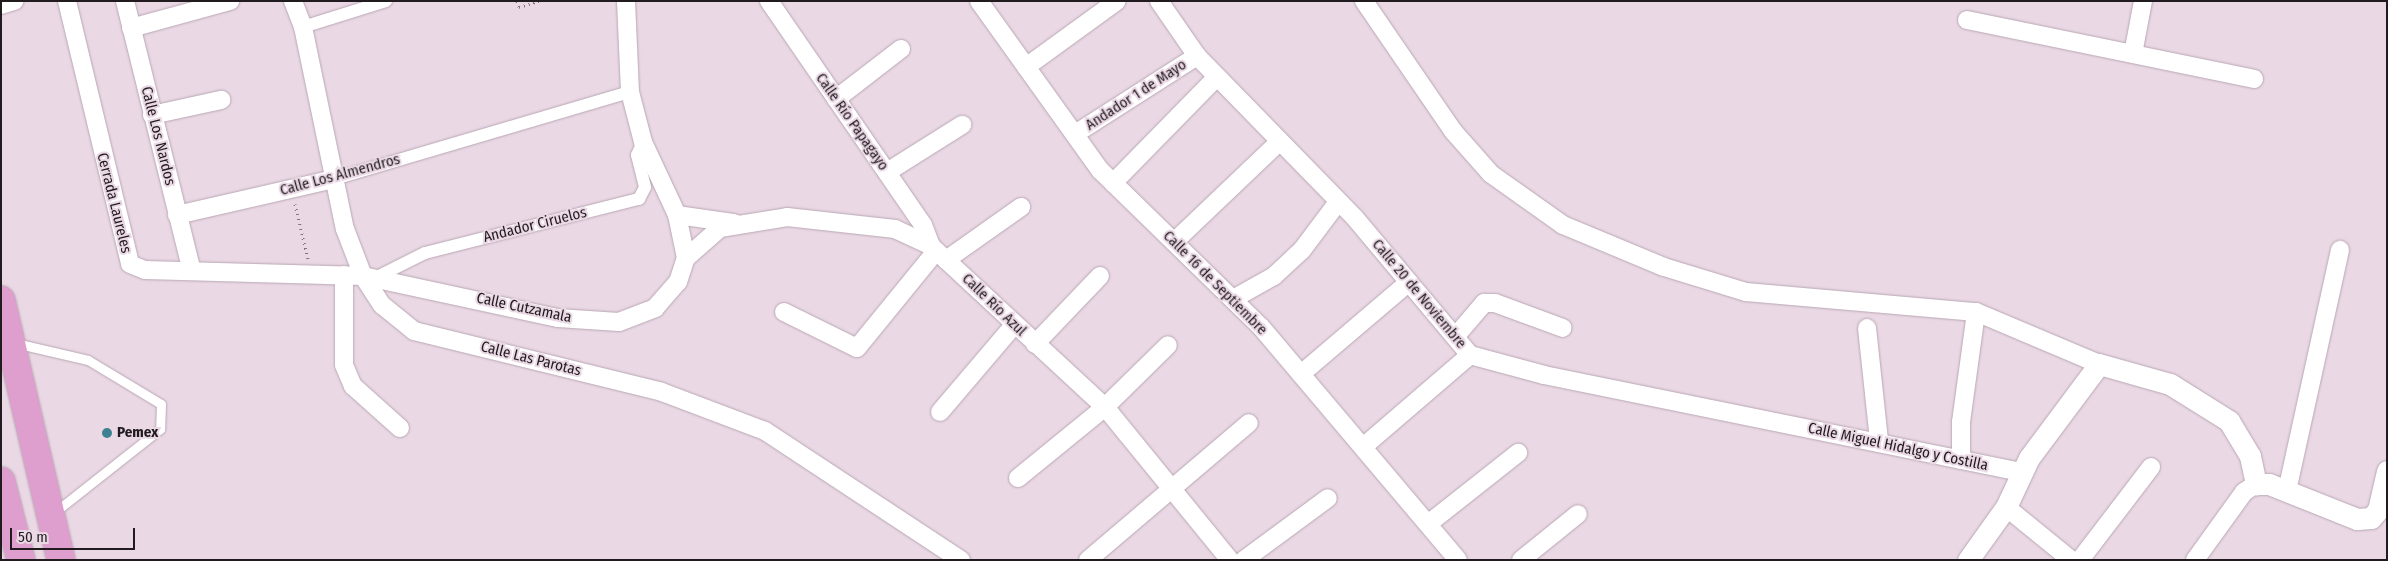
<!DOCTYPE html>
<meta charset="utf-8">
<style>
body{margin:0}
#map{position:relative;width:2388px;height:561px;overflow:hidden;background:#ead8e5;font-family:"Fira Sans Condensed",sans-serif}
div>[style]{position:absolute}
.path>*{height:3px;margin-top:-1.5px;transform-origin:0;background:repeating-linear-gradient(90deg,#80747d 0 1px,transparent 0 5px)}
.roads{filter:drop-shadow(0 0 1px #b9a7b3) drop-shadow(0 0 1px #b9a7b3)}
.service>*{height:9px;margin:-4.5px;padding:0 4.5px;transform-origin:4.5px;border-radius:4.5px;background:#fff}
.pedestrian>*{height:12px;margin:-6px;padding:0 6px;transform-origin:6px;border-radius:6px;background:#fff}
.minor>*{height:18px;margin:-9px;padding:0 9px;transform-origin:9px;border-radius:9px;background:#fff}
.tertiary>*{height:21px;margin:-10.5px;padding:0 10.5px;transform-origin:10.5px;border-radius:10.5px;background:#fff}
.trunk>*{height:28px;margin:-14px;padding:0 14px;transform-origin:14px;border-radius:14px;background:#de9ece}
.dots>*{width:14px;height:14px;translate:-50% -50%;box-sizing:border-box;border:2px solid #ead8e5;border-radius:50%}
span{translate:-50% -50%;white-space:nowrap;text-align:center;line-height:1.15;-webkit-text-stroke:4px #ead8e5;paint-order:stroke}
.street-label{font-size:15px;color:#211b1f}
.poi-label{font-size:15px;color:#211b1f;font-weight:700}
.left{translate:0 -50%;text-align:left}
.frame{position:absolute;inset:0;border:2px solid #211b1f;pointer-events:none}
.scale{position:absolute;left:10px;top:528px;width:125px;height:22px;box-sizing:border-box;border:2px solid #211b1f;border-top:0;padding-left:6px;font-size:15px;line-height:18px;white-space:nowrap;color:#211b1f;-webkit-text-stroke:4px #ead8e5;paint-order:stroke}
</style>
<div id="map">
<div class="path">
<div style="left:517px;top:1px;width:6px;rotate:72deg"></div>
<div style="left:519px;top:7px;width:21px;rotate:-17deg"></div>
<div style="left:295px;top:204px;width:57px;rotate:76.7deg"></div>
</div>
<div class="roads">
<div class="service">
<div style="left:15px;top:343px;width:75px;rotate:13.1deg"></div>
<div style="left:88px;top:360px;width:85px;rotate:31.1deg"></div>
<div style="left:161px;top:404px;width:25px;rotate:92deg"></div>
<div style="left:160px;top:429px;width:134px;rotate:141.7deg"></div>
</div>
<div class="pedestrian">
<div style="left:303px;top:27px;width:87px;rotate:-17.4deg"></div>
<div style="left:334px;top:179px;width:309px;rotate:-16.4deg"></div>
<div style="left:375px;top:278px;width:56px;rotate:-26.6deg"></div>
<div style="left:425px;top:253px;width:221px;rotate:-14.2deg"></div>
<div style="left:639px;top:199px;width:13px;rotate:-63deg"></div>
<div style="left:645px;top:187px;width:33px;rotate:-104deg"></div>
<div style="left:637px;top:155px;width:14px;rotate:-65deg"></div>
</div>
<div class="minor">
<div style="left:67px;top:1px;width:270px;rotate:76.5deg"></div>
<div style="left:130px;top:264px;width:16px;rotate:22deg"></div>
<div style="left:145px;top:270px;width:218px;rotate:1.6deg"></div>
<div style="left:363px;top:276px;width:199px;rotate:12.2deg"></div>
<div style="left:558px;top:318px;width:61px;rotate:3.8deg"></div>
<div style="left:619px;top:322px;width:39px;rotate:-21deg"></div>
<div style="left:655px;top:308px;width:35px;rotate:-49deg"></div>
<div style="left:678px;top:282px;width:25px;rotate:-72deg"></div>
<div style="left:125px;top:1px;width:278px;rotate:76.1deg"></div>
<div style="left:293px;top:1px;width:28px;rotate:69deg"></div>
<div style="left:303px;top:27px;width:206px;rotate:78.3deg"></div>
<div style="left:345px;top:229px;width:50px;rotate:69deg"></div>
<div style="left:363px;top:276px;width:35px;rotate:57deg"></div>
<div style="left:382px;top:305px;width:41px;rotate:39.1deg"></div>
<div style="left:414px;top:331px;width:255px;rotate:13.8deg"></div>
<div style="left:662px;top:392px;width:110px;rotate:20.7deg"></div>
<div style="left:765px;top:431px;width:235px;rotate:33.4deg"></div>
<div style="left:626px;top:1px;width:91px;rotate:87.5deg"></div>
<div style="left:630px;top:92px;width:52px;rotate:75.4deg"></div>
<div style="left:643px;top:142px;width:81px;rotate:65deg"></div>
<div style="left:677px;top:215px;width:44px;rotate:78.2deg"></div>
<div style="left:769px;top:1px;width:272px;rotate:55.5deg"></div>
<div style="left:923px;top:225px;width:22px;rotate:69deg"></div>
<div style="left:979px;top:1px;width:208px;rotate:54.4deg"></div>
<div style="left:1100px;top:170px;width:225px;rotate:44.3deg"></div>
<div style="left:1261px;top:327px;width:305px;rotate:49.8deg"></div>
<div style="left:1159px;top:1px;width:67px;rotate:55.4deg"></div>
<div style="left:1197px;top:56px;width:226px;rotate:45.7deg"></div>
<div style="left:1355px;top:218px;width:179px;rotate:50deg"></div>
<div style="left:1470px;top:355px;width:77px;rotate:15.1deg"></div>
<div style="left:1544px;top:375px;width:486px;rotate:11.5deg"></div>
<div style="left:1364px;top:1px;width:158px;rotate:55.6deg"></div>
<div style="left:1453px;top:131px;width:57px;rotate:48.5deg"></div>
<div style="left:1491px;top:174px;width:88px;rotate:35.3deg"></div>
<div style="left:1563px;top:225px;width:109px;rotate:22.6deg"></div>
<div style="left:1664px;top:267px;width:86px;rotate:17deg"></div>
<div style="left:1746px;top:292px;width:231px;rotate:5deg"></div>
<div style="left:1976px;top:312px;width:134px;rotate:22.9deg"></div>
<div style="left:1px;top:5px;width:14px;rotate:-17deg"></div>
<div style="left:1967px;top:20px;width:293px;rotate:11.6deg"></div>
<div style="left:131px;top:28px;width:103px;rotate:-15.3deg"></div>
<div style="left:2133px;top:54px;width:54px;rotate:-79.3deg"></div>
<div style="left:1026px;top:67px;width:112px;rotate:-36deg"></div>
<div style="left:836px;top:99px;width:82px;rotate:-37.6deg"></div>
<div style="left:152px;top:115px;width:71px;rotate:-12.3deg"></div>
<div style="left:1075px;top:134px;width:145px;rotate:-32.6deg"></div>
<div style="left:887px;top:172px;width:89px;rotate:-32.1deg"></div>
<div style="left:1113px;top:183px;width:147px;rotate:-45.6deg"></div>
<div style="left:177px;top:215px;width:161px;rotate:-12.9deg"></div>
<div style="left:677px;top:215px;width:58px;rotate:8deg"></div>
<div style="left:1174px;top:242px;width:144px;rotate:-43.6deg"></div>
<div style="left:686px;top:258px;width:45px;rotate:-41.4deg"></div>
<div style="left:720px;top:228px;width:68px;rotate:-9.3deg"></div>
<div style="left:787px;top:217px;width:109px;rotate:6.3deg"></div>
<div style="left:895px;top:229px;width:40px;rotate:25deg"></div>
<div style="left:931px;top:246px;width:237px;rotate:42.8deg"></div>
<div style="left:1105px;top:407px;width:198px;rotate:50.8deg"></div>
<div style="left:946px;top:260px;width:92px;rotate:-35.2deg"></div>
<div style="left:344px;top:275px;width:90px;rotate:90deg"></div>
<div style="left:344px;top:365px;width:23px;rotate:67deg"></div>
<div style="left:353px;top:386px;width:63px;rotate:41.8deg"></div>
<div style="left:1233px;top:299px;width:47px;rotate:-29.3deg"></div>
<div style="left:1274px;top:276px;width:38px;rotate:-43deg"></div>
<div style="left:1302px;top:250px;width:60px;rotate:-53.1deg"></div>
<div style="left:784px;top:312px;width:81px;rotate:26.3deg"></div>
<div style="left:857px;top:348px;width:125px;rotate:-50.8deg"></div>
<div style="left:1867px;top:328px;width:114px;rotate:83.9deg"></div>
<div style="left:1455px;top:337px;width:45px;rotate:-49.5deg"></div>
<div style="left:1484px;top:303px;width:11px"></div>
<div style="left:1495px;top:303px;width:72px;rotate:20.2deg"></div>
<div style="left:1035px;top:344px;width:94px;rotate:-46.3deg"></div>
<div style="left:1301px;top:374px;width:142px;rotate:-40.4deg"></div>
<div style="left:940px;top:412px;width:114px;rotate:-49.6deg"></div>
<div style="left:1363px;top:447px;width:141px;rotate:-40.7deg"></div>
<div style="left:1961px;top:460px;width:38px;rotate:-90deg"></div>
<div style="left:1961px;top:422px;width:111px;rotate:-82.2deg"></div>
<div style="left:1018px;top:478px;width:112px;rotate:-39.2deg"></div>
<div style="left:1105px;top:407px;width:88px;rotate:-44.5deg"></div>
<div style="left:2287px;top:491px;width:247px;rotate:-77.6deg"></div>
<div style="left:2006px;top:507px;width:84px;rotate:39.2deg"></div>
<div style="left:1428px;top:524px;width:115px;rotate:-38.3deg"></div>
<div style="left:1088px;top:560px;width:211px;rotate:-40.4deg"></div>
<div style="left:1244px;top:560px;width:104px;rotate:-36.4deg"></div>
<div style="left:1521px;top:560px;width:73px;rotate:-38.9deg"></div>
<div style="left:2080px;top:560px;width:117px;rotate:-52.6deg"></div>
<div style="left:2195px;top:560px;width:84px;rotate:-54.2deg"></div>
<div style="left:2244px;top:492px;width:14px;rotate:-34deg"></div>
</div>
<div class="tertiary">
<div style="left:1968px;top:560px;width:65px;rotate:-54.4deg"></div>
<div style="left:2006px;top:507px;width:54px;rotate:-64.9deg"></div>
<div style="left:2029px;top:458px;width:117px;rotate:-53.3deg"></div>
<div style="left:2099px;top:364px;width:74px;rotate:15.7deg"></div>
<div style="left:2170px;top:384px;width:70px;rotate:32.1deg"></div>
<div style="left:2229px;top:421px;width:41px;rotate:59deg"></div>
<div style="left:2250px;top:456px;width:29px;rotate:78deg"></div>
<div style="left:2256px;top:484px;width:13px"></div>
<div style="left:2269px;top:484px;width:95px;rotate:21.7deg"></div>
<div style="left:2357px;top:519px;width:14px;rotate:-4deg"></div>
<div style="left:2371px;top:518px;width:11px;rotate:-49deg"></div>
<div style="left:2378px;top:510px;width:40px;rotate:-77deg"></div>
</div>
<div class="trunk">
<div style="left:1px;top:300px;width:267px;rotate:77deg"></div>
<div style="left:1px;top:481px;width:81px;rotate:75.8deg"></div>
</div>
</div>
<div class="dots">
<div style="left:107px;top:433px;background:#3e8291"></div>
</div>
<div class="street-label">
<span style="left:1136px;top:95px;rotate:-33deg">Andador 1 de Mayo</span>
<span style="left:852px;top:122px;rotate:55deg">Calle Río Papagayo</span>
<span style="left:158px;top:136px;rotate:76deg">Calle Los Nardos</span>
<span style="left:340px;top:175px;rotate:-15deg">Calle Los Almendros</span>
<span style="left:114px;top:203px;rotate:76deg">Cerrada Laureles</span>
<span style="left:535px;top:225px;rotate:-14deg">Andador Ciruelos</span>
<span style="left:1215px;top:283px;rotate:45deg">Calle 16 de Septiembre</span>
<span style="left:1419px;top:294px;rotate:50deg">Calle 20 de Noviembre</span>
<span style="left:994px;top:305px;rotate:44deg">Calle Río Azul</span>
<span style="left:524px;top:308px;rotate:12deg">Calle Cutzamala</span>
<span style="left:531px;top:359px;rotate:14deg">Calle Las Parotas</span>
<span style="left:1898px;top:447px;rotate:12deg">Calle Miguel Hidalgo y Costilla</span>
</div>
<div class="poi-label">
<span class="left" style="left:117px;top:433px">Pemex</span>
</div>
<div class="frame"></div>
<div class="scale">50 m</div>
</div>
